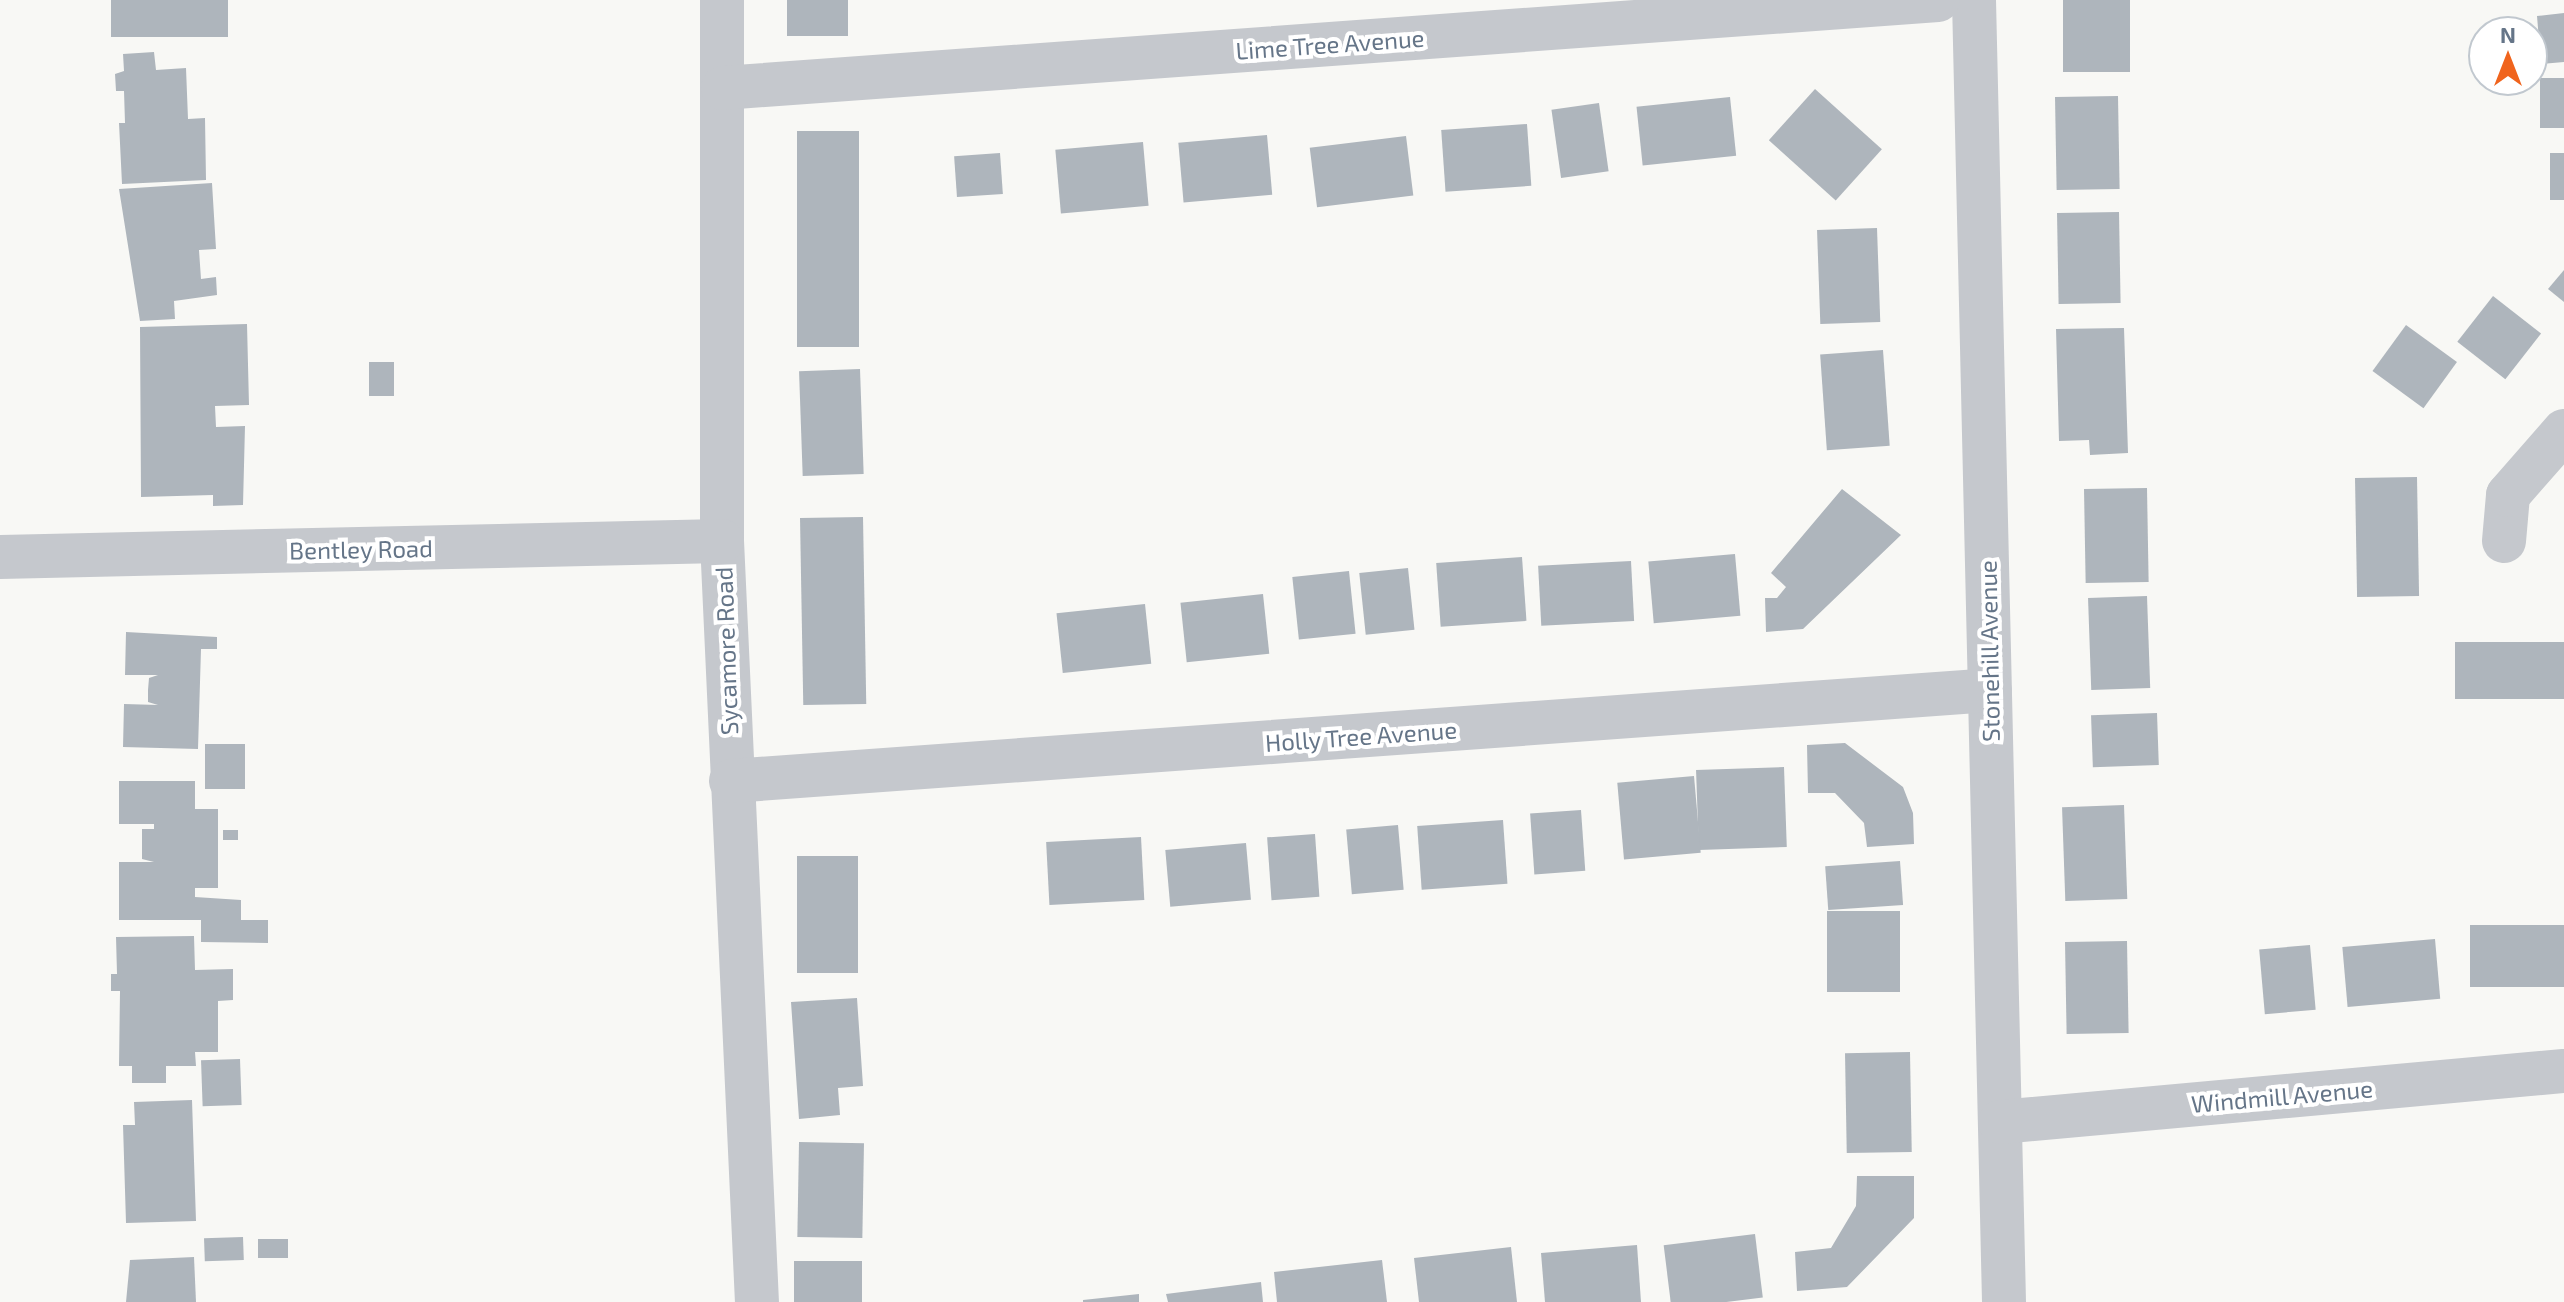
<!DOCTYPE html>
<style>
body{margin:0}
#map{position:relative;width:2564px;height:1302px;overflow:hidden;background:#f8f8f5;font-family:"Exo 2",sans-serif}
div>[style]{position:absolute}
.building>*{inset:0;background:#aeb5bc;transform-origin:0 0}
.minor>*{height:44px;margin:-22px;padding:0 22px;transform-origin:22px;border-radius:22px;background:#c5c8cd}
span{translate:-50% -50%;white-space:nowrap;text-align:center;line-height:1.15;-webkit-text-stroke:8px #fff;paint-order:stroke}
.street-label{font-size:24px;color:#657588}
.north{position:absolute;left:2468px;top:16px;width:80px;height:80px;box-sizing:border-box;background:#fff;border:2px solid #c1c8cf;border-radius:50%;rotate:0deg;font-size:22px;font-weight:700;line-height:32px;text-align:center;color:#657588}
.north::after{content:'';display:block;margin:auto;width:28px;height:36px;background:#f0641d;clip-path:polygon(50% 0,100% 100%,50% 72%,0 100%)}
</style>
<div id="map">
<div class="building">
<div style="left:111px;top:0;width:117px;height:37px"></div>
<div style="left:787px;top:0;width:61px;height:36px"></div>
<div style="left:2063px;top:0;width:67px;height:72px"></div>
<div style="clip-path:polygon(2564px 13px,2564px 62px,2541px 64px,2537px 16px)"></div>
<div style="clip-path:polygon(154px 52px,156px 70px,186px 68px,188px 119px,205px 118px,206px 180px,122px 184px,119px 123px,125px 123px,124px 91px,116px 91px,115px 74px,124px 71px,123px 54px)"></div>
<div style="left:2564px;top:78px;width:50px;height:24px;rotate:90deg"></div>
<div style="left:1815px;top:89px;width:90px;height:69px;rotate:42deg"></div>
<div style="left:2118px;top:96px;width:93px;height:63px;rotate:89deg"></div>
<div style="left:1730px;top:97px;width:59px;height:94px;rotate:84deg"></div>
<div style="left:1599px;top:103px;width:69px;height:48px;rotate:82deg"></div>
<div style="left:1527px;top:124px;width:62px;height:86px;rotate:86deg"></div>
<div style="left:797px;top:131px;width:62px;height:216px"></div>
<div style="left:1267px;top:135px;width:60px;height:89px;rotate:85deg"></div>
<div style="left:1406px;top:136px;width:60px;height:97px;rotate:83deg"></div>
<div style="left:1143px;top:142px;width:64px;height:88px;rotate:85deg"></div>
<div style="left:1000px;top:153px;width:41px;height:46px;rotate:86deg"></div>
<div style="left:2550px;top:153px;width:14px;height:47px"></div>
<div style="clip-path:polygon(212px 183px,216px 249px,199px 250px,201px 279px,216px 277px,217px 295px,174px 301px,175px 319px,140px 321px,119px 189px)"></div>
<div style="left:2119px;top:212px;width:91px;height:62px;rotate:89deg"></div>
<div style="left:1877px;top:228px;width:94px;height:60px;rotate:88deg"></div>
<div style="clip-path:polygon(2564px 270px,2564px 302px,2548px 289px)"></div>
<div style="left:2493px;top:296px;width:61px;height:58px;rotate:38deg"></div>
<div style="clip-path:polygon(247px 324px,249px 405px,215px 406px,216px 427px,245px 426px,243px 505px,213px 506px,213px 495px,141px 497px,140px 327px)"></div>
<div style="left:2406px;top:325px;width:63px;height:57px;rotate:36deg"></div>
<div style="clip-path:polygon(2124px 328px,2128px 453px,2090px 455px,2089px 440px,2059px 441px,2056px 329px)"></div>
<div style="left:1883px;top:350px;width:96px;height:63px;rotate:86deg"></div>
<div style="left:369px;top:362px;width:25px;height:34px"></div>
<div style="left:860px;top:369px;width:105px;height:61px;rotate:88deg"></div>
<div style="left:2417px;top:477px;width:119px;height:62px;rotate:89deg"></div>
<div style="left:2147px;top:488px;width:94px;height:63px;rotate:89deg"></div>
<div style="clip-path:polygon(1842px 489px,1901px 535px,1803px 629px,1766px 632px,1765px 598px,1777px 598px,1786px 587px,1771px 573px)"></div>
<div style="left:863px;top:517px;width:187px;height:63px;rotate:89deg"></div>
<div style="left:1735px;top:554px;width:62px;height:87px;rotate:85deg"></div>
<div style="left:1522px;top:557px;width:64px;height:86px;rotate:86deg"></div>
<div style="left:1631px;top:561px;width:60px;height:93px;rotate:87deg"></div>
<div style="left:1408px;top:568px;width:62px;height:49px;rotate:84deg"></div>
<div style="left:1349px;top:571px;width:63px;height:57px;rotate:84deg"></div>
<div style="left:1263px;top:594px;width:60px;height:83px;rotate:84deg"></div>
<div style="left:2147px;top:596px;width:92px;height:59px;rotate:88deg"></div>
<div style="left:1145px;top:604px;width:60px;height:89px;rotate:84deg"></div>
<div style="clip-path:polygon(126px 632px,217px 637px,217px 649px,201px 649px,198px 749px,123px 747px,124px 704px,158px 705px,148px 702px,148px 690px,149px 678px,158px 675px,125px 675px)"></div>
<div style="left:2564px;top:642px;width:57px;height:109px;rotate:90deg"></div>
<div style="left:2157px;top:713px;width:52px;height:66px;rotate:88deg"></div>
<div style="clip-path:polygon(1845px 743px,1903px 787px,1913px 813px,1914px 844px,1867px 847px,1864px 823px,1835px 793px,1808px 793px,1807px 745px)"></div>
<div style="left:205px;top:744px;width:40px;height:45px"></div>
<div style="left:1784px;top:767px;width:80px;height:88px;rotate:88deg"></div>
<div style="left:1694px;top:776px;width:77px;height:77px;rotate:85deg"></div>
<div style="clip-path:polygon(119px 781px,195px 781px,195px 809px,218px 809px,218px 888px,195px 888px,195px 897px,241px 900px,241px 920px,268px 920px,268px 943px,201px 942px,201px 920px,119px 920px,119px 862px,154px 862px,142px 859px,142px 829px,154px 829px,154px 824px,119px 824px)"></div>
<div style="left:2124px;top:805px;width:94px;height:62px;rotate:88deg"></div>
<div style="left:1581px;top:810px;width:61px;height:51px;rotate:86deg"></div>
<div style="left:1503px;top:820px;width:64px;height:86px;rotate:86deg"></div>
<div style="left:1398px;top:825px;width:65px;height:52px;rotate:85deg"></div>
<div style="left:223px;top:830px;width:15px;height:10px"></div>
<div style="left:1315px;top:834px;width:63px;height:48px;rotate:86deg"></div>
<div style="left:1141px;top:837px;width:63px;height:95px;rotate:87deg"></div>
<div style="left:1246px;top:843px;width:57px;height:81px;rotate:85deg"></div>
<div style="left:858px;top:856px;width:117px;height:61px;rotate:90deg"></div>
<div style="left:1900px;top:861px;width:44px;height:75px;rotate:86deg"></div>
<div style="left:1900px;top:911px;width:81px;height:73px;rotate:90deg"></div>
<div style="left:2564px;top:925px;width:62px;height:94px;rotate:90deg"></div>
<div style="clip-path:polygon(194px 936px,195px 970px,233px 969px,233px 1000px,218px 1001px,218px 1052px,195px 1052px,196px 1066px,166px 1066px,166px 1083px,132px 1083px,132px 1066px,119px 1066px,120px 991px,111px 991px,111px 974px,117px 974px,116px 937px)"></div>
<div style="left:2435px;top:939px;width:60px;height:93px;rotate:85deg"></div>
<div style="left:2127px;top:941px;width:92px;height:62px;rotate:89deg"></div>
<div style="left:2310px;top:945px;width:65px;height:51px;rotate:85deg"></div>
<div style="clip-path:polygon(857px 998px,863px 1086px,838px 1088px,840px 1115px,799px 1119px,791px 1002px)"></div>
<div style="left:1910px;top:1052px;width:100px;height:65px;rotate:89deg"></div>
<div style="left:240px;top:1059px;width:46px;height:39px;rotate:88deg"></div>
<div style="clip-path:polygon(192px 1100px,196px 1221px,126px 1223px,123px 1125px,135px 1125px,134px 1102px)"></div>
<div style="left:799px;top:1142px;width:65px;height:95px;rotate:1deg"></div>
<div style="clip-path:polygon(1857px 1176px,1914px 1176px,1914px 1218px,1847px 1287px,1797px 1291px,1795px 1252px,1831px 1248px,1856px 1206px)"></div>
<div style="left:1755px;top:1234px;width:64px;height:92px;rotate:83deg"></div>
<div style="left:243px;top:1237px;width:23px;height:39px;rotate:88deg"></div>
<div style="left:258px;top:1239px;width:30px;height:19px"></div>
<div style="clip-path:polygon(1637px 1245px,1641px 1302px,1545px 1302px,1541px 1253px)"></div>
<div style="clip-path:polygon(1511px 1247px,1517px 1302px,1419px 1302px,1414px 1258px)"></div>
<div style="clip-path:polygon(194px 1257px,196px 1302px,126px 1302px,130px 1260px)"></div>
<div style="clip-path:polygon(1382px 1260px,1387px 1302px,1277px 1302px,1274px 1272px)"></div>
<div style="left:794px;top:1261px;width:68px;height:41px"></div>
<div style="clip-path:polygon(1261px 1282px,1263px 1302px,1168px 1302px,1166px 1294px)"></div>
<div style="clip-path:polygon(1139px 1294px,1139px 1302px,1083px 1302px,1083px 1300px)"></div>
</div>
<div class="minor">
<div style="left:722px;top:0;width:541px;rotate:90deg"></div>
<div style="left:722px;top:541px;width:762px;rotate:87.37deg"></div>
<div style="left:1974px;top:0;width:1302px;rotate:88.68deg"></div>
<div style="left:723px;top:88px;width:1218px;rotate:-4.14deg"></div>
<div style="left:2504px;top:541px;width:46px;rotate:-85deg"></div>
<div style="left:2508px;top:495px;width:85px;rotate:-48.8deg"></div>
<div style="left:0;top:557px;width:722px;rotate:-1.27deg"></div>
<div style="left:731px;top:781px;width:1262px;rotate:-4.13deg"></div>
<div style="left:2000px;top:1122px;width:566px;rotate:-5.17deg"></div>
</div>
<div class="street-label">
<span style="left:1330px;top:44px;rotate:-4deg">Lime Tree Avenue</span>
<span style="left:361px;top:549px;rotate:-1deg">Bentley Road</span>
<span style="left:726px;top:651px;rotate:-92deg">Sycamore Road</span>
<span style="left:1989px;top:651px;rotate:-91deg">Stonehill Avenue</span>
<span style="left:1361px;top:736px;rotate:-4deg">Holly Tree Avenue</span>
<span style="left:2282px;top:1096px;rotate:-5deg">Windmill Avenue</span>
</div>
<div class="north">N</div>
</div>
